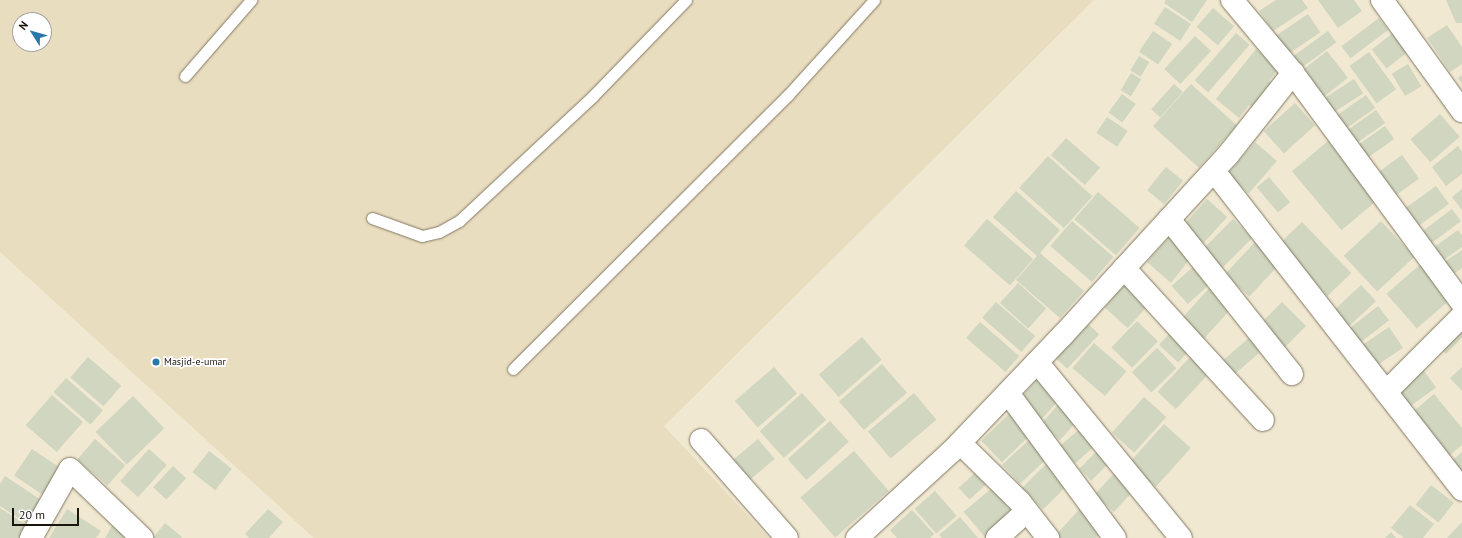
<!DOCTYPE html>
<style>
body{margin:0}
#map{position:relative;width:1462px;height:538px;overflow:hidden;background:#f1e8d1;font-family:"PT Sans",sans-serif}
div>[style]{position:absolute}
.built>*{inset:0;background:#e9ddbf}
.building>*{inset:0;background:#d0d6bf;transform-origin:0 0}
.roads{filter:drop-shadow(0 0 1px #807863) drop-shadow(0 0 1px #807863)}
.service>*{height:11px;margin:-5.5px;padding:0 5.5px;transform-origin:5.5px;border-radius:5.5px;background:#fff}
.minor>*{height:22px;margin:-11px;padding:0 11px;transform-origin:11px;border-radius:11px;background:#fff}
.dots>*{width:11px;height:11px;translate:-50% -50%;box-sizing:border-box;border:2px solid #fff;border-radius:50%}
span{translate:-50% -50%;white-space:nowrap;text-align:center;line-height:1.15;-webkit-text-stroke:3.5px #fff;paint-order:stroke}
.poi-label{font-size:10px;color:#1a160e}
.left{translate:0 -50%;text-align:left}
.north{position:absolute;left:12px;top:12px;width:40px;height:40px;box-sizing:border-box;background:#fff;border:1px solid #a3a29f;border-radius:50%;rotate:307deg;font-size:11px;font-weight:700;line-height:16px;text-align:center;color:#1a160e}
.north::after{content:'';display:block;margin:auto;width:14px;height:18px;background:#2878a9;clip-path:polygon(50% 0,100% 100%,50% 72%,0 100%)}
.scale{position:absolute;left:12px;top:508px;width:67px;height:18px;box-sizing:border-box;border:2px solid #1a160e;border-top:0;padding-left:5px;font-size:12px;line-height:14px;white-space:nowrap;color:#1a160e;-webkit-text-stroke:3px #fff;paint-order:stroke}
</style>
<div id="map">
<div class="built">
<div style="clip-path:polygon(evenodd,0 0,1094px 0,664px 426px,769px 538px,314px 538px,0 252px,0 0,20px 20px,44px 20px,44px 44px,20px 44px,20px 20px)"></div>
</div>
<div class="building">
<div style="clip-path:polygon(1166px 0,1207px 0,1192px 22px,1164px 3px)"></div>
<div style="clip-path:polygon(1276px 0,1302px 0,1308px 8px,1273px 31px,1259px 11px)"></div>
<div style="clip-path:polygon(1318px 0,1354px 0,1362px 11px,1338px 28px)"></div>
<div style="clip-path:polygon(1446px 0,1462px 0,1462px 23px,1456px 23px)"></div>
<div style="left:1165px;top:7px;width:31px;height:20px;rotate:33deg"></div>
<div style="left:1213px;top:8px;width:28px;height:25px;rotate:41deg"></div>
<div style="left:1308px;top:14px;width:22px;height:41px;rotate:56deg"></div>
<div style="left:1379px;top:18px;width:15px;height:47px;rotate:53deg"></div>
<div style="clip-path:polygon(1447px 25px,1462px 47px,1462px 64px,1450px 72px,1427px 38px)"></div>
<div style="left:1153px;top:31px;width:23px;height:25px;rotate:34deg"></div>
<div style="left:1328px;top:31px;width:14px;height:44px;rotate:54deg"></div>
<div style="left:1236px;top:33px;width:18px;height:63px;rotate:41deg"></div>
<div style="left:1393px;top:33px;width:24px;height:27px;rotate:52deg"></div>
<div style="left:1195px;top:36px;width:22px;height:45px;rotate:43deg"></div>
<div style="clip-path:polygon(1256px 49px,1279px 68px,1269px 81px,1280px 90px,1261px 114px,1249px 105px,1239px 118px,1216px 99px)"></div>
<div style="left:1327px;top:51px;width:34px;height:34px;rotate:52deg"></div>
<div style="left:1369px;top:52px;width:46px;height:24px;rotate:54deg"></div>
<div style="left:1139px;top:56px;width:12px;height:17px;rotate:31deg"></div>
<div style="left:1408px;top:64px;width:26px;height:19px;rotate:59deg"></div>
<div style="left:1131px;top:73px;width:12px;height:20px;rotate:31deg"></div>
<div style="clip-path:polygon(1462px 75px,1462px 84px,1458px 78px)"></div>
<div style="left:1354px;top:79px;width:17px;height:40px;rotate:57deg"></div>
<div style="left:1174px;top:84px;width:12px;height:34px;rotate:42deg"></div>
<div style="left:1191px;top:84px;width:62px;height:57px;rotate:42deg"></div>
<div style="left:1122px;top:94px;width:17px;height:23px;rotate:36deg"></div>
<div style="left:1366px;top:95px;width:16px;height:38px;rotate:55deg"></div>
<div style="left:1295px;top:103px;width:30px;height:42px;rotate:48deg"></div>
<div style="left:1376px;top:110px;width:16px;height:36px;rotate:55deg"></div>
<div style="left:1440px;top:114px;width:30px;height:39px;rotate:49deg"></div>
<div style="left:1107px;top:117px;width:25px;height:19px;rotate:34deg"></div>
<div style="left:1385px;top:126px;width:16px;height:33px;rotate:55deg"></div>
<div style="left:1066px;top:138px;width:45px;height:23px;rotate:41deg"></div>
<div style="left:1328px;top:141px;width:77px;height:47px;rotate:50deg"></div>
<div style="left:1255px;top:142px;width:29px;height:43px;rotate:41deg"></div>
<div style="clip-path:polygon(1458px 146px,1462px 152px,1462px 174px,1446px 186px,1432px 167px)"></div>
<div style="left:1402px;top:155px;width:29px;height:39px;rotate:54deg"></div>
<div style="left:1048px;top:156px;width:60px;height:43px;rotate:42deg"></div>
<div style="left:1166px;top:167px;width:22px;height:30px;rotate:39deg"></div>
<div style="left:1269px;top:177px;width:33px;height:16px;rotate:50deg"></div>
<div style="left:1436px;top:186px;width:22px;height:41px;rotate:54deg"></div>
<div style="clip-path:polygon(1462px 189px,1462px 210px,1452px 197px)"></div>
<div style="clip-path:polygon(1016px 191px,1060px 230px,1040px 253px,1084px 291px,1060px 318px,1016px 280px,1037px 256px,993px 217px)"></div>
<div style="left:1098px;top:192px;width:55px;height:36px;rotate:41deg"></div>
<div style="left:1207px;top:199px;width:27px;height:35px;rotate:42deg"></div>
<div style="left:1452px;top:209px;width:15px;height:40px;rotate:53deg"></div>
<div style="left:987px;top:219px;width:61px;height:35px;rotate:41deg"></div>
<div style="left:1233px;top:219px;width:27px;height:42px;rotate:45deg"></div>
<div style="left:1072px;top:221px;width:55px;height:33px;rotate:41deg"></div>
<div style="left:1381px;top:221px;width:49px;height:51px;rotate:47deg"></div>
<div style="left:1302px;top:222px;width:71px;height:33px;rotate:46deg"></div>
<div style="clip-path:polygon(1458px 230px,1462px 235px,1462px 247px,1442px 261px,1433px 248px)"></div>
<div style="clip-path:polygon(1172px 234px,1192px 256px,1171px 283px,1147px 262px)"></div>
<div style="left:1255px;top:242px;width:33px;height:44px;rotate:43deg"></div>
<div style="clip-path:polygon(1462px 250px,1462px 268px,1449px 277px,1440px 265px)"></div>
<div style="left:1422px;top:263px;width:46px;height:47px;rotate:49deg"></div>
<div style="left:1194px;top:266px;width:24px;height:30px;rotate:48deg"></div>
<div style="left:1130px;top:279px;width:31px;height:38px;rotate:42deg"></div>
<div style="left:1018px;top:283px;width:38px;height:27px;rotate:42deg"></div>
<div style="left:1212px;top:285px;width:30px;height:48px;rotate:42deg"></div>
<div style="left:1361px;top:285px;width:22px;height:38px;rotate:47deg"></div>
<div style="left:996px;top:302px;width:52px;height:21px;rotate:41deg"></div>
<div style="left:1282px;top:302px;width:34px;height:38px;rotate:45deg"></div>
<div style="left:1378px;top:306px;width:18px;height:38px;rotate:52deg"></div>
<div style="left:1137px;top:321px;width:29px;height:37px;rotate:44deg"></div>
<div style="left:980px;top:322px;width:52px;height:21px;rotate:41deg"></div>
<div style="left:1086px;top:322px;width:18px;height:47px;rotate:43deg"></div>
<div style="left:1389px;top:327px;width:25px;height:37px;rotate:56deg"></div>
<div style="clip-path:polygon(1462px 330px,1462px 338px,1446px 354px,1433px 341px)"></div>
<div style="left:1170px;top:333px;width:26px;height:16px;rotate:43deg"></div>
<div style="left:862px;top:337px;width:30px;height:57px;rotate:49deg"></div>
<div style="left:1250px;top:337px;width:18px;height:38px;rotate:49deg"></div>
<div style="left:1094px;top:343px;width:43px;height:33px;rotate:41deg"></div>
<div style="left:1157px;top:348px;width:28px;height:35px;rotate:46deg"></div>
<div style="left:1191px;top:356px;width:25px;height:49px;rotate:43deg"></div>
<div style="left:88px;top:357px;width:44px;height:27px;rotate:41deg"></div>
<div style="left:882px;top:364px;width:38px;height:57px;rotate:49deg"></div>
<div style="left:1419px;top:364px;width:29px;height:37px;rotate:54deg"></div>
<div style="left:774px;top:367px;width:35px;height:52px;rotate:49deg"></div>
<div style="clip-path:polygon(1462px 367px,1462px 391px,1450px 378px)"></div>
<div style="left:1043px;top:373px;width:30px;height:36px;rotate:42deg"></div>
<div style="left:66px;top:378px;width:49px;height:19px;rotate:41deg"></div>
<div style="left:802px;top:393px;width:36px;height:57px;rotate:48deg"></div>
<div style="left:914px;top:393px;width:35px;height:60px;rotate:50deg"></div>
<div style="clip-path:polygon(1434px 394px,1462px 428px,1462px 445px,1444px 460px,1408px 416px)"></div>
<div style="left:52px;top:395px;width:41px;height:40px;rotate:41deg"></div>
<div style="left:133px;top:396px;width:45px;height:52px;rotate:46deg"></div>
<div style="left:1144px;top:397px;width:30px;height:48px;rotate:42deg"></div>
<div style="left:1058px;top:405px;width:25px;height:25px;rotate:42deg"></div>
<div style="left:1015px;top:408px;width:30px;height:47px;rotate:46deg"></div>
<div style="left:1091px;top:419px;width:23px;height:41px;rotate:49deg"></div>
<div style="left:830px;top:421px;width:28px;height:57px;rotate:48deg"></div>
<div style="left:1164px;top:424px;width:36px;height:52px;rotate:42deg"></div>
<div style="left:1032px;top:437px;width:26px;height:41px;rotate:47deg"></div>
<div style="left:95px;top:439px;width:40px;height:27px;rotate:41deg"></div>
<div style="left:758px;top:439px;width:26px;height:41px;rotate:50deg"></div>
<div style="left:1104px;top:444px;width:17px;height:35px;rotate:45deg"></div>
<div style="left:32px;top:449px;width:34px;height:32px;rotate:34deg"></div>
<div style="left:149px;top:449px;width:24px;height:43px;rotate:42deg"></div>
<div style="left:209px;top:451px;width:29px;height:27px;rotate:38deg"></div>
<div style="left:854px;top:451px;width:53px;height:71px;rotate:49deg"></div>
<div style="clip-path:polygon(1462px 452px,1462px 481px,1447px 465px)"></div>
<div style="left:1055px;top:455px;width:30px;height:47px;rotate:45deg"></div>
<div style="left:1122px;top:465px;width:26px;height:40px;rotate:43deg"></div>
<div style="left:173px;top:466px;width:18px;height:29px;rotate:43deg"></div>
<div style="left:980px;top:468px;width:16px;height:29px;rotate:47deg"></div>
<div style="clip-path:polygon(5px 476px,41px 500px,26px 523px,0 506px,0 484px)"></div>
<div style="left:1431px;top:485px;width:29px;height:25px;rotate:38deg"></div>
<div style="left:992px;top:488px;width:34px;height:37px;rotate:50deg"></div>
<div style="left:935px;top:491px;width:33px;height:27px;rotate:49deg"></div>
<div style="clip-path:polygon(1084px 504px,1108px 525px,1096px 538px,1057px 538px,1055px 536px)"></div>
<div style="clip-path:polygon(1410px 505px,1434px 524px,1423px 538px,1404px 538px,1391px 528px)"></div>
<div style="clip-path:polygon(0 508px,27px 525px,19px 538px,0 538px)"></div>
<div style="clip-path:polygon(67px 509px,101px 531px,96px 538px,49px 538px)"></div>
<div style="clip-path:polygon(268px 509px,283px 522px,269px 538px,249px 538px,245px 534px)"></div>
<div style="clip-path:polygon(912px 510px,934px 534px,930px 538px,897px 538px,890px 530px)"></div>
<div style="clip-path:polygon(960px 517px,978px 538px,942px 538px,939px 535px)"></div>
<div style="clip-path:polygon(1462px 522px,1462px 538px,1447px 538px)"></div>
<div style="clip-path:polygon(165px 523px,182px 537px,181px 538px,153px 538px)"></div>
<div style="clip-path:polygon(112px 526px,130px 538px,105px 538px)"></div>
<div style="clip-path:polygon(1391px 532px,1396px 538px,1385px 538px)"></div>
</div>
<div class="roads">
<div class="service">
<div style="left:185px;top:76px;width:101px;rotate:-49deg"></div>
<div style="left:372px;top:218px;width:53px;rotate:19.8deg"></div>
<div style="left:422px;top:236px;width:17px;rotate:-13deg"></div>
<div style="left:439px;top:232px;width:23px;rotate:-29deg"></div>
<div style="left:459px;top:221px;width:182px;rotate:-43deg"></div>
<div style="left:592px;top:97px;width:135px;rotate:-45.9deg"></div>
<div style="left:513px;top:369px;width:388px;rotate:-44.9deg"></div>
<div style="left:788px;top:95px;width:128px;rotate:-47.8deg"></div>
</div>
<div class="minor">
<div style="left:1232px;top:0;width:95px;rotate:50.1deg"></div>
<div style="left:1293px;top:73px;width:285px;rotate:53.7deg"></div>
<div style="left:1382px;top:0;width:137px;rotate:54.2deg"></div>
<div style="left:1214px;top:171px;width:404px;rotate:52.1deg"></div>
<div style="left:1169px;top:219px;width:198px;rotate:51.6deg"></div>
<div style="left:1124px;top:268px;width:206px;rotate:47.6deg"></div>
<div style="left:1037px;top:362px;width:227px;rotate:50.7deg"></div>
<div style="left:1386px;top:392px;width:107px;rotate:-45deg"></div>
<div style="left:1008px;top:393px;width:180px;rotate:53.6deg"></div>
<div style="left:701px;top:440px;width:130px;rotate:48.7deg"></div>
<div style="left:960px;top:443px;width:84px;rotate:44.5deg"></div>
<div style="left:1020px;top:502px;width:46px;rotate:52.1deg"></div>
<div style="left:31px;top:538px;width:79px;rotate:-60.5deg"></div>
<div style="left:70px;top:469px;width:100px;rotate:43.8deg"></div>
<div style="left:857px;top:538px;width:129px;rotate:-42.5deg"></div>
<div style="left:952px;top:451px;width:161px;rotate:-46.3deg"></div>
<div style="left:1063px;top:335px;width:244px;rotate:-47.5deg"></div>
<div style="left:1228px;top:155px;width:105px;rotate:-51.6deg"></div>
<div style="left:997px;top:538px;width:40px;rotate:-42deg"></div>
</div>
</div>
<div class="dots">
<div style="left:156px;top:362px;background:#2878a9"></div>
</div>
<div class="poi-label">
<span class="left" style="left:164px;top:362px">Masjid-e-umar</span>
</div>
<div class="north">N</div>
<div class="scale">20 m</div>
</div>
